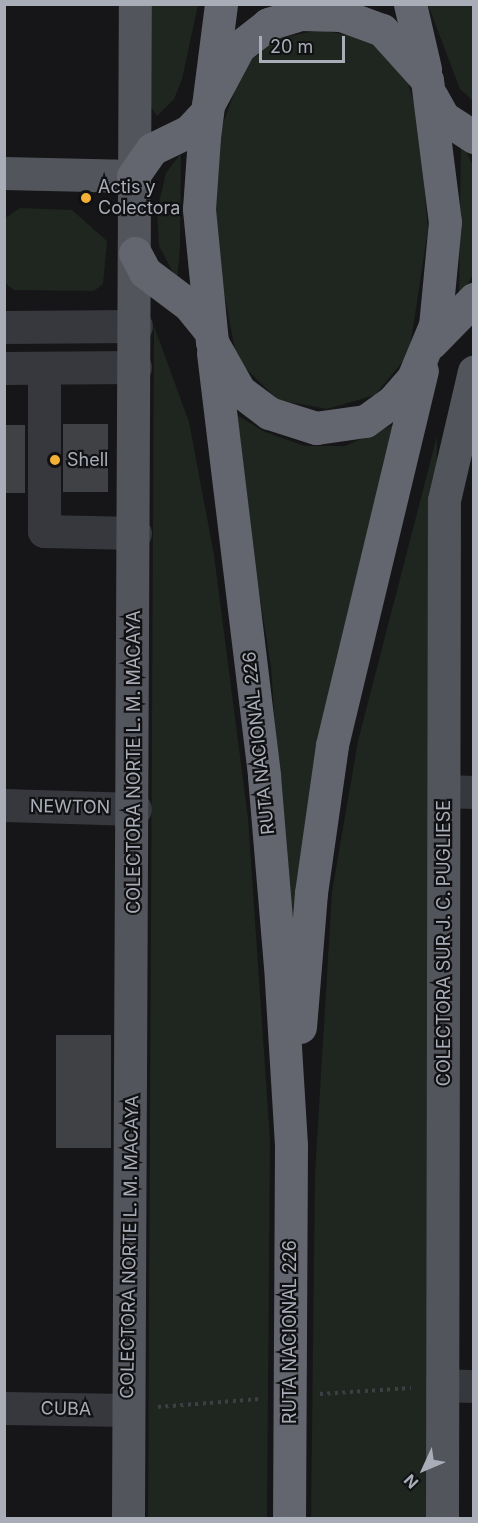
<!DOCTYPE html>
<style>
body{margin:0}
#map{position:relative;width:478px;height:1523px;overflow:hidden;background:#161618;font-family:Inter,sans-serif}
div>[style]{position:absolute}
.green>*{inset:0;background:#1e261f}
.building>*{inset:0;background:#404145;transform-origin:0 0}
.path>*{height:4px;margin-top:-2px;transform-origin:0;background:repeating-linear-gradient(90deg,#3d3f44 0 3px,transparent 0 7.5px)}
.minor>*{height:33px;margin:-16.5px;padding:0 16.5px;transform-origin:16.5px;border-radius:16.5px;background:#37383d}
.major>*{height:33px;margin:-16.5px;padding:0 16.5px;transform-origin:16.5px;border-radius:16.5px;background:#53555c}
.highway>*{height:33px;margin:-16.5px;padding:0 16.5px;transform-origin:16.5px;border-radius:16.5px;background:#63666e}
.dots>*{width:16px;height:16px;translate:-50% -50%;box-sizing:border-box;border:3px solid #111113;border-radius:50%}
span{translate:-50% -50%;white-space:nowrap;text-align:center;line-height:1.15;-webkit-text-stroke:4.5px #111113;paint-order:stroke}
.poi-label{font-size:18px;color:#a8adb8}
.left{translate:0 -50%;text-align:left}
.street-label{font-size:18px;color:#a8adb8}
.frame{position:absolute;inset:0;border:6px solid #a8adb8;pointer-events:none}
.north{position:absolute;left:394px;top:1439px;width:60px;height:60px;-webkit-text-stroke:4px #111113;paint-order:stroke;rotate:226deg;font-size:16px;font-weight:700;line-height:24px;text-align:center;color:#a8adb8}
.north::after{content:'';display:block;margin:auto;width:21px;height:27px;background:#a8adb8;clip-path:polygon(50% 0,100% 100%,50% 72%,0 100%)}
.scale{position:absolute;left:259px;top:36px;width:86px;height:27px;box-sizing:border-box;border:3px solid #a8adb8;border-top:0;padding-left:8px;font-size:18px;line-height:21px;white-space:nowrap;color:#a8adb8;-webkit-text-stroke:4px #111113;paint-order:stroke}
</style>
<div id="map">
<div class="green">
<div style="clip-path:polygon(152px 5px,198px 5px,182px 79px,174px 99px,157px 116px,151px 107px)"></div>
<div style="clip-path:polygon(428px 5px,473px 5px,473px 101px,460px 89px)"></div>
<div style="clip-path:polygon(320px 30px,364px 38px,386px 52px,407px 79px,418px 117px,428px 230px,409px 354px,375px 395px,327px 409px,278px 400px,237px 360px,214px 241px,220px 132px,243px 68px,275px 39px)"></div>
<div style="clip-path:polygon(461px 139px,473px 166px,474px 272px,459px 301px)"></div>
<div style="clip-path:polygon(181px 153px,180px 248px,177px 280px,159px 246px,157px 211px,166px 173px)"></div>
<div style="clip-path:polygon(20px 208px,72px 210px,107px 241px,103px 284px,94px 291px,14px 290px,5px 283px,5px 218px)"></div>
<div style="clip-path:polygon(154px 326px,189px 422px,214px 555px,248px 818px,270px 1140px,267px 1518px,148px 1518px)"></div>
<div style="clip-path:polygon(230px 411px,265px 432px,305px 446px,345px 446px,400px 422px,299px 924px,289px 924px,271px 667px)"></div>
<div style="clip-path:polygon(437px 436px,429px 1518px,311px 1518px,315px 1174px,332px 892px,358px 741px)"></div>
</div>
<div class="building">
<div style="left:63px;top:424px;width:45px;height:68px"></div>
<div style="left:4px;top:425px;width:21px;height:68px"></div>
<div style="left:56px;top:1035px;width:55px;height:113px"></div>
</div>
<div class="path">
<div style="left:320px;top:1394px;width:91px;rotate:-3.8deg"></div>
<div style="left:158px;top:1407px;width:101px;rotate:-4.5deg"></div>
</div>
<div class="minor">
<div style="left:4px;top:327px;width:132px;rotate:-0.4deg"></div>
<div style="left:4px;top:368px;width:131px;rotate:-0.4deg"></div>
<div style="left:44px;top:368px;width:163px;rotate:90deg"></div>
<div style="left:44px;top:531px;width:91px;rotate:1.3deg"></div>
<div style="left:444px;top:791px;width:30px;rotate:2deg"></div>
<div style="left:4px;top:805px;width:131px;rotate:1.7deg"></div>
<div style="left:442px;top:1385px;width:32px;rotate:2deg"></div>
<div style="left:4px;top:1408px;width:124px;rotate:0.9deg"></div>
</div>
<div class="major">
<div style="left:4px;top:173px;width:129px;rotate:1.3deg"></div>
<div style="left:128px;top:1518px;width:1514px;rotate:-89.74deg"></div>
<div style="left:442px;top:1518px;width:1018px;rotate:-89.89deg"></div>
<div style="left:444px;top:500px;width:132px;rotate:-76.9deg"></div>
</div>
<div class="highway">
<div style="left:410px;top:4px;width:67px;rotate:77deg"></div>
<div style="left:432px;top:97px;width:23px;rotate:61deg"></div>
<div style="left:443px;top:117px;width:37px;rotate:33deg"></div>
<div style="left:208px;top:105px;width:66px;rotate:-61.9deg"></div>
<div style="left:239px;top:47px;width:37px;rotate:-38deg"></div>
<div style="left:268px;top:24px;width:34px;rotate:-17deg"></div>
<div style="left:301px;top:14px;width:40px;rotate:1.4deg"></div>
<div style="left:341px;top:15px;width:44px;rotate:20.1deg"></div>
<div style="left:382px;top:30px;width:67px;rotate:48deg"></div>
<div style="left:427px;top:80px;width:143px;rotate:82.8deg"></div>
<div style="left:445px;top:222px;width:103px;rotate:95.5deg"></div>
<div style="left:435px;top:325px;width:57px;rotate:112.5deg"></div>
<div style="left:413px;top:378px;width:30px;rotate:131deg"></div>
<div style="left:393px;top:401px;width:34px;rotate:144deg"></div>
<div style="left:365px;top:421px;width:49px;rotate:171.9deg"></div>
<div style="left:316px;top:428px;width:49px;rotate:-162.3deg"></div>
<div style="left:269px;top:413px;width:38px;rotate:-143deg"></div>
<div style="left:239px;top:390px;width:55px;rotate:-119.4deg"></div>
<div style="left:212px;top:342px;width:134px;rotate:-95.6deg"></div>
<div style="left:199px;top:209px;width:72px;rotate:-86deg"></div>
<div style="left:204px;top:137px;width:134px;rotate:-82.7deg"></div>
<div style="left:133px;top:176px;width:33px;rotate:-55deg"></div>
<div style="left:152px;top:149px;width:41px;rotate:-25.9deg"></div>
<div style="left:189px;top:131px;width:26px;rotate:-47deg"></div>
<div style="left:135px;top:253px;width:21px;rotate:62deg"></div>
<div style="left:145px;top:272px;width:55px;rotate:36.9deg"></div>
<div style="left:189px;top:305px;width:33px;rotate:51deg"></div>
<div style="left:431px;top:343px;width:62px;rotate:-45.7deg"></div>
<div style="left:213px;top:353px;width:426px;rotate:83.1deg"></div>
<div style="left:264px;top:776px;width:190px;rotate:85.2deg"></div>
<div style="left:280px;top:965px;width:180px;rotate:86.5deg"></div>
<div style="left:291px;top:1145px;width:373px;rotate:90.3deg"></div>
<div style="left:300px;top:1027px;width:134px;rotate:-85.3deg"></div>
<div style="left:311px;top:893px;width:149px;rotate:-81.9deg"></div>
<div style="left:332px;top:745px;width:385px;rotate:-76.5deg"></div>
</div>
<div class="dots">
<div style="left:86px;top:198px;background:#f2b134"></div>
<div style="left:55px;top:460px;background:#f2b134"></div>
</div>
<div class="poi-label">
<span class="left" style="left:98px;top:198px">Actis y<br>Colectora</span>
<span class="left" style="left:67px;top:460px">Shell</span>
</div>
<div class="street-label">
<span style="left:259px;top:743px;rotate:-96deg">RUTA NACIONAL 226</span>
<span style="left:134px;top:762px;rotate:-90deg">COLECTORA NORTE L. M. MACAYA</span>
<span style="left:70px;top:807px;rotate:1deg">NEWTON</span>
<span style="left:444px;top:943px;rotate:-90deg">COLECTORA SUR J. C. PUGLIESE</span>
<span style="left:130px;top:1247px;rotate:-89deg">COLECTORA NORTE L. M. MACAYA</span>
<span style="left:290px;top:1332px;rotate:-90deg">RUTA NACIONAL 226</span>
<span style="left:66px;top:1409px;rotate:1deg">CUBA</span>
</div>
<div class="frame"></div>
<div class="north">N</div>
<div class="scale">20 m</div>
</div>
